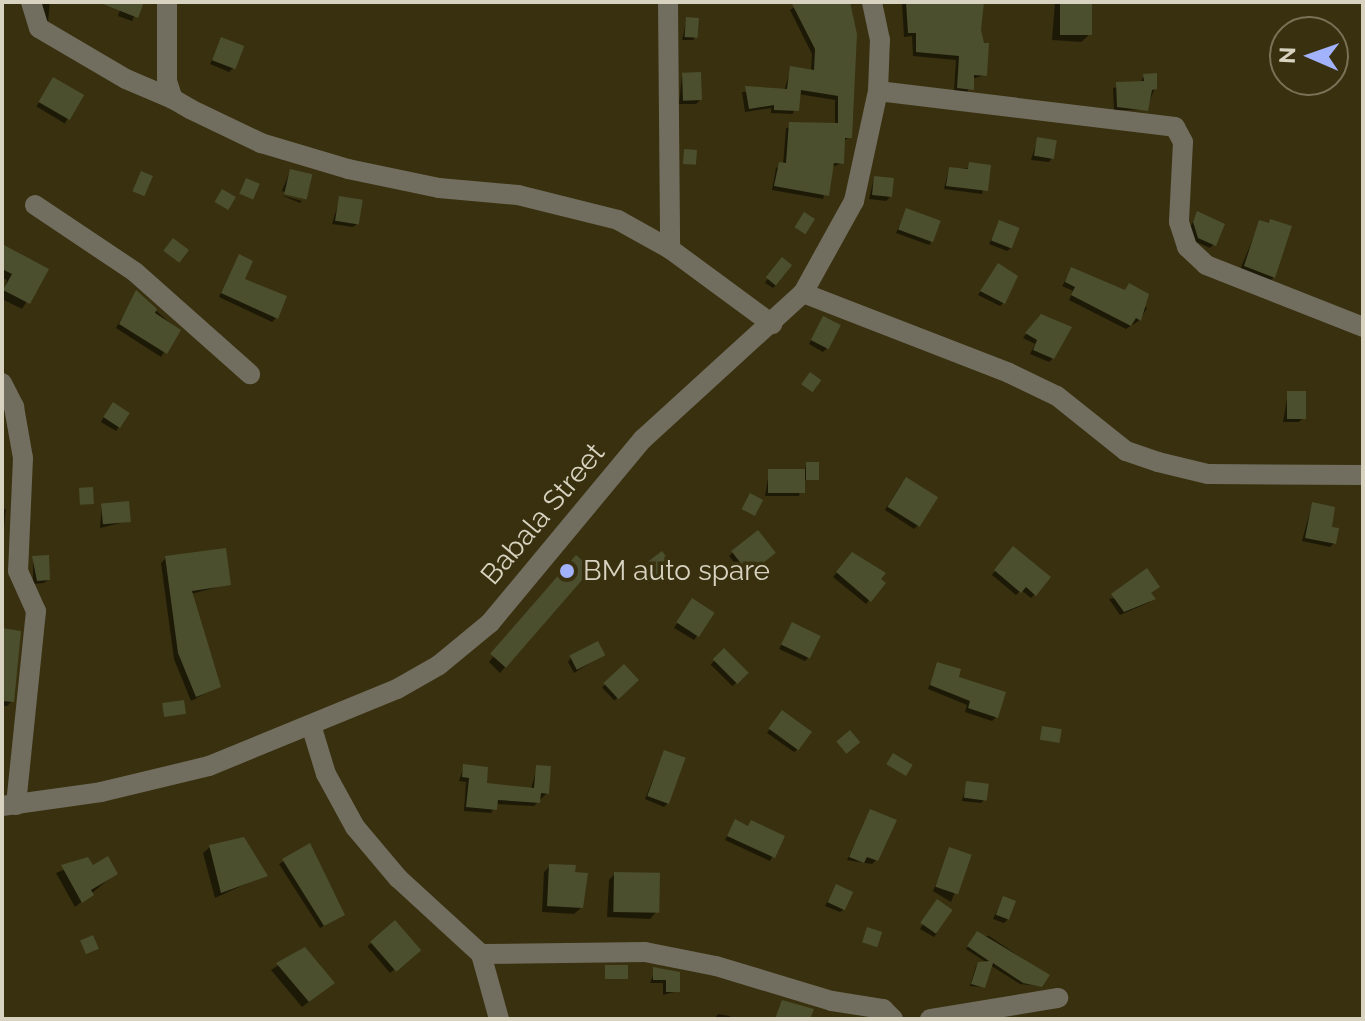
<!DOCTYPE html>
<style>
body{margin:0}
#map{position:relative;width:1365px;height:1021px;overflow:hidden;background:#38300e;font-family:Raleway,sans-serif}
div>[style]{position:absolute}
.shadow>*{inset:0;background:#0007;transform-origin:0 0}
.building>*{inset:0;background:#4b4f2e;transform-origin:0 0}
.minor>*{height:20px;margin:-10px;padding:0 10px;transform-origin:10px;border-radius:10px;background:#716d5f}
.dots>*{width:22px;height:22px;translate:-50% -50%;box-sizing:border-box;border:4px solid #38300e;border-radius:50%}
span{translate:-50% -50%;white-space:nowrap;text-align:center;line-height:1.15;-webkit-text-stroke:7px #38300e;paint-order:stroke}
.street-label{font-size:28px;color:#d8d3c1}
.poi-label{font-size:28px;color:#d8d3c1}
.left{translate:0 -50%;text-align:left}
.frame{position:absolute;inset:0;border:4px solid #d8d3c1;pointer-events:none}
.north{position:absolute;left:1269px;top:16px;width:80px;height:80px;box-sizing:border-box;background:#38300e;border:2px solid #787156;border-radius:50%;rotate:272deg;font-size:22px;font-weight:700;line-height:32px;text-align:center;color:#d8d3c1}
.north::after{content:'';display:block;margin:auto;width:28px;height:36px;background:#a3b2fd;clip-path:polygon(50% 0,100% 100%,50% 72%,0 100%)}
</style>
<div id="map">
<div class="shadow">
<div style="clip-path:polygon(38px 2px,50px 2px,48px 22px)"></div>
<div style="clip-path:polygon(108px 2px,141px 2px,132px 21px,118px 16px,121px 7px)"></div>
<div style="clip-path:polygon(801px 2px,848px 2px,850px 137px,843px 141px,842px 163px,832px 167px,823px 199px,772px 190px,776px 168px,783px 165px,786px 128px,835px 125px,835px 100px,798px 94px,793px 114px,771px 113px,771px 108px,745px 112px,742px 92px,784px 91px,791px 68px,811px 72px,812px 54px,790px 10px)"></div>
<div style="clip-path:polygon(902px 2px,982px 2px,979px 30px,985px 75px,972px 79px,967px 93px,954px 92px,956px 60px,913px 56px,912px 36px,904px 37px)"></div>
<div style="clip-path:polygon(1055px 2px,1090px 2px,1088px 36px,1081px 42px,1052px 40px)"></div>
<div style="clip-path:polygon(687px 19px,696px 36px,693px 40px,682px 40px)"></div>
<div style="clip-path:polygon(222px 40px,233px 68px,229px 72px,210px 64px)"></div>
<div style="clip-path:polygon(682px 75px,700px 100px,696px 104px,679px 104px)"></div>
<div style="clip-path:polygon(1144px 76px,1155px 88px,1146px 110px,1114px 110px,1113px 88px,1140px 83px)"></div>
<div style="left:53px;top:79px;width:33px;height:32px;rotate:31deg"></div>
<div style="clip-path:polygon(1038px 139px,1052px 158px,1049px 162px,1031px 160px)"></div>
<div style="clip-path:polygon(989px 167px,982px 194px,944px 189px,949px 169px)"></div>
<div style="clip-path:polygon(290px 171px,304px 197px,282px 191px)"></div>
<div style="clip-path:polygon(874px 178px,890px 197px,886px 201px,869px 199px)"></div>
<div style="clip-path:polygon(281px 195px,302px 201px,300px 203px)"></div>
<div style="clip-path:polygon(340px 198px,357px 224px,353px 227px,332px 224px)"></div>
<div style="clip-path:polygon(906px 211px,932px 241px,929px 245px,896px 233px)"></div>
<div style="clip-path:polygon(1198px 213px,1214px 244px,1210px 248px,1194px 241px,1190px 227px)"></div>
<div style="clip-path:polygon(1000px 222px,1011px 248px,1007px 251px,989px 244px)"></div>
<div style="clip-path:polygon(1260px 222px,1274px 277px,1267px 283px,1239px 272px)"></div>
<div style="clip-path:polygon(2px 248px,46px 270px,22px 309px,2px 299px,7px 280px,2px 278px)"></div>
<div style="clip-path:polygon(236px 261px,242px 280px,276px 318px,272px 322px,219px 297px)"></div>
<div style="clip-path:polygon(778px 263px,776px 285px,773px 288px,765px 283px)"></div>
<div style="clip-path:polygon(994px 270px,1003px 303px,1000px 306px,978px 295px)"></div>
<div style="clip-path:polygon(1072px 270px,1147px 308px,1140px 320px,1126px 329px,1069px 300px,1073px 291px,1062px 286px)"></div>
<div style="clip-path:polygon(136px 293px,178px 330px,161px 357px,116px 328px)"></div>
<div style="clip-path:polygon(823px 318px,827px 348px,823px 352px,809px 344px)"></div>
<div style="clip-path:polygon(1037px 320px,1053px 358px,1049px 362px,1030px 354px,1035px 344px,1023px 338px)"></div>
<div style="clip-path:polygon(1288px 393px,1303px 418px,1299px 422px,1283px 422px)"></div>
<div style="clip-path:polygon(109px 408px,119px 427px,116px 431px,101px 422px)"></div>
<div style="clip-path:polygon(806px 464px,817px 479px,803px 480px,799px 496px,765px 496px,769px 472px,805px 471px)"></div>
<div style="clip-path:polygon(902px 483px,918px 525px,914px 529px,885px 510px)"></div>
<div style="clip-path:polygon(1312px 504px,1329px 528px,1334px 543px,1330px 547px,1302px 541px)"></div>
<div style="clip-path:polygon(102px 506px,129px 521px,100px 528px)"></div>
<div style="clip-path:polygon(2px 509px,6px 509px,2px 545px)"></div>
<div style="clip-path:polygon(733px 552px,770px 557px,745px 576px,729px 556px)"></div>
<div style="clip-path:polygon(1009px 553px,1035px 594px,1031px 598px,1021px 590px,1016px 595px,992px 575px)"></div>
<div style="clip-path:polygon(33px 558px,48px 580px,44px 583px,33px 584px)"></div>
<div style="clip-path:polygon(166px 558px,229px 584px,191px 594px,219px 686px,191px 701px,174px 659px,161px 563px)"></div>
<div style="clip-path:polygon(848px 559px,869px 600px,866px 604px,833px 577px)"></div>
<div style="clip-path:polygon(571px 564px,589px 569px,500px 673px,489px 662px)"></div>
<div style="clip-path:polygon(644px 566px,667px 571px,649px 584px,640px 570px)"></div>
<div style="clip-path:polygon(1149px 594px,1150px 602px,1120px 615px,1109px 599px)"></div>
<div style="clip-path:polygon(689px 605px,713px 614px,694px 640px,674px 628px)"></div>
<div style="clip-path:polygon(792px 624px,808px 658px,805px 661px,779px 649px)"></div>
<div style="clip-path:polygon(2px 630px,12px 701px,7px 706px,2px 706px)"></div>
<div style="left:724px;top:651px;width:31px;height:19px;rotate:45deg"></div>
<div style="clip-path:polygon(603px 655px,574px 673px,568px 662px,571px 658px)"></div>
<div style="clip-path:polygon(938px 664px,956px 678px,996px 717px,992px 721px,965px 712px,967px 705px,928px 689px)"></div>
<div style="left:624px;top:667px;width:18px;height:30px;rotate:47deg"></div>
<div style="clip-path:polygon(778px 717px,798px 749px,794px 752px,767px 733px)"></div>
<div style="clip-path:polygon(664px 752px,668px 803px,664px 807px,645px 799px)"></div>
<div style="clip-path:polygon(464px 766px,485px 785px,531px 789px,537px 767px,547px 793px,534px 806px,496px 804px,491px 813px,464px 811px,466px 782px,459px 781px)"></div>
<div style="clip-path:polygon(967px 783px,985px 799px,981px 803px,962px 801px)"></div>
<div style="clip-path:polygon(871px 812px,876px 860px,872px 864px,847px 860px)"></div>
<div style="clip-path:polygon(735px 822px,782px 837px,770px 861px,725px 840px)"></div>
<div style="clip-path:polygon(309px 846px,338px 918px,320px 928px,279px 864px)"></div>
<div style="clip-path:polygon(210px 847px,265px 875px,215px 898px,203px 853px)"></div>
<div style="clip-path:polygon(950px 850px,969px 856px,951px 902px,933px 891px)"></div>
<div style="clip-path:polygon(87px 860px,92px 868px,115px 874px,75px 907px,56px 873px)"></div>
<div style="clip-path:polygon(550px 866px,581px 908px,574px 914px,542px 912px,544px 872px)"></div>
<div style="clip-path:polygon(615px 874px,656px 912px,650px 919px,607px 917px,609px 880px)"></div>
<div style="clip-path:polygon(836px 886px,844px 909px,840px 912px,825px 906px)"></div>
<div style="clip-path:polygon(1003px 898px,1008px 919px,1004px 923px,993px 919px)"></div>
<div style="clip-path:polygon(937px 901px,937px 933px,934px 937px,920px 929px)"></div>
<div style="left:395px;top:923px;width:35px;height:36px;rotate:50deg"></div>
<div style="clip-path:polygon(975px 936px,989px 936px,1047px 975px,1041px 986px,1020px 984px,990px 965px,983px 987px,970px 986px,976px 966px,987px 963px,966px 949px)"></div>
<div style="clip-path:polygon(304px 949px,326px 989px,302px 1007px,271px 970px)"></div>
<div style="clip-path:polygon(654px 973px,678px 974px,678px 991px,663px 995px,663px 983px,650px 983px)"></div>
<div style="clip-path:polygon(718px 1014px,730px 1016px,730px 1019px,714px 1019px)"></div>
<div style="clip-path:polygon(527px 1017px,577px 1019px,525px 1019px)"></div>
</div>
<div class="building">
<div style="clip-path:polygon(98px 2px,144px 2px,138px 18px)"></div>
<div style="clip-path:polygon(791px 2px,850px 2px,857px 34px,852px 138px,845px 138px,844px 164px,834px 163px,829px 196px,774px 186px,779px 162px,786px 163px,789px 122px,838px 123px,838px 96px,801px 90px,799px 111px,774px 110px,774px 105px,749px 109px,745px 86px,787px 89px,790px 66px,814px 70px,815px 49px)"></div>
<div style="clip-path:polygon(906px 2px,984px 2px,981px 30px,984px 43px,989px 43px,987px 76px,974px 75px,974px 90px,957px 88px,959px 56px,916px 52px,916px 33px,908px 33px)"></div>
<div style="left:1060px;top:2px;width:32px;height:33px"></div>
<div style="left:686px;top:17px;width:13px;height:20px;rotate:4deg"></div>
<div style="left:221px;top:37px;width:25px;height:25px;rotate:21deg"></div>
<div style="left:701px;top:72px;width:28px;height:19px;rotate:88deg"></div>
<div style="clip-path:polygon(1157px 73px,1157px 89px,1152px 90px,1148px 111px,1117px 107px,1116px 82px,1144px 81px,1143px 74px)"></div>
<div style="left:53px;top:77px;width:36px;height:29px;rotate:30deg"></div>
<div style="left:1037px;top:137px;width:20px;height:19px;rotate:9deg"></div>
<div style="left:684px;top:149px;width:13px;height:15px;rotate:4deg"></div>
<div style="clip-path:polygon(969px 162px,991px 165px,988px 191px,946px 186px,949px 167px,968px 169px)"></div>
<div style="left:290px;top:169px;width:23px;height:26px;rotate:13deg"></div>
<div style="left:141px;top:171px;width:13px;height:22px;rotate:23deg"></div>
<div style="left:874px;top:176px;width:20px;height:19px;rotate:6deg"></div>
<div style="left:246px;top:178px;width:15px;height:17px;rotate:23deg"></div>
<div style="left:222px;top:189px;width:16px;height:15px;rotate:30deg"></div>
<div style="left:339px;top:196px;width:24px;height:25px;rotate:9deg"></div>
<div style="left:906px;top:208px;width:37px;height:23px;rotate:20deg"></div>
<div style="clip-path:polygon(1197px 211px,1225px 224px,1216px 246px,1198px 238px,1193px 222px)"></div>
<div style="left:804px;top:212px;width:13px;height:18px;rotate:32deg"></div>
<div style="clip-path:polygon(1270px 219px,1292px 226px,1275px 278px,1244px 266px,1259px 220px,1269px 223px)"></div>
<div style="left:999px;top:220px;width:22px;height:22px;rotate:21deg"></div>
<div style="left:173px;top:238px;width:20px;height:16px;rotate:37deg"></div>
<div style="clip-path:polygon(2px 244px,49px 269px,30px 304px,3px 290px,12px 274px,2px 269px)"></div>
<div style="clip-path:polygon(239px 254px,253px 261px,245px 279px,287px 296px,278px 319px,221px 293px)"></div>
<div style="left:782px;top:257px;width:13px;height:26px;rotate:39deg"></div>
<div style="clip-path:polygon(998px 263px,1018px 276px,1005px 304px,980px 291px)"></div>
<div style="clip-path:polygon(1071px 267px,1125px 290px,1129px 283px,1149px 294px,1141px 321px,1136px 318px,1131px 326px,1071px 295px,1075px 287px,1065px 282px)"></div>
<div style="clip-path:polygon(136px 290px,157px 309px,155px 313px,181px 330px,167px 354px,119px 324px)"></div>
<div style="clip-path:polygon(1041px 314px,1072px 327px,1054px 359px,1033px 350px,1037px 340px,1025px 333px)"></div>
<div style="left:823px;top:316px;width:20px;height:27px;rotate:27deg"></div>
<div style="left:810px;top:372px;width:14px;height:15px;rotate:36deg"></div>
<div style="left:1287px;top:391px;width:19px;height:28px"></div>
<div style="left:113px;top:402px;width:20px;height:18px;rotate:33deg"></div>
<div style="left:806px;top:462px;width:13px;height:18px"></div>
<div style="left:805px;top:469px;width:24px;height:37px;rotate:90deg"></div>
<div style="left:906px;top:477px;width:38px;height:35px;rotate:32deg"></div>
<div style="left:93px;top:487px;width:17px;height:14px;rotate:87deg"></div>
<div style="left:750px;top:493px;width:15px;height:18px;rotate:28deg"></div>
<div style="left:129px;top:501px;width:21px;height:28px;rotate:85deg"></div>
<div style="clip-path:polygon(1312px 502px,1335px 507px,1332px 527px,1339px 528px,1336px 544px,1305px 538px)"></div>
<div style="left:758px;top:530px;width:29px;height:34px;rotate:52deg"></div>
<div style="clip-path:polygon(1013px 546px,1051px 577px,1036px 596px,1026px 587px,1021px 593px,994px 570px)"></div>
<div style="clip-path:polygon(226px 548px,231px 585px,192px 591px,221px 687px,196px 697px,178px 653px,165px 556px)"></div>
<div style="left:662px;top:551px;width:20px;height:24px;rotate:53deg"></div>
<div style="clip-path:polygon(852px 552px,886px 573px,881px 579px,886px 583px,871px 602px,836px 572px)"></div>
<div style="clip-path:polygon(49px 555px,50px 580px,37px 581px,32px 556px)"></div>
<div style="left:576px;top:555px;width:21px;height:131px;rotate:41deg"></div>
<div style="clip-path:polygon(1147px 568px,1160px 587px,1151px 593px,1156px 599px,1124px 612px,1111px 594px)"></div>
<div style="left:692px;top:598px;width:27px;height:29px;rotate:33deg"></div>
<div style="left:792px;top:622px;width:32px;height:25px;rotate:26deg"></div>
<div style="clip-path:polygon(2px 628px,21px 631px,14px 702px,2px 701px)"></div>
<div style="left:598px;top:641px;width:16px;height:32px;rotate:63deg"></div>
<div style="left:724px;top:648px;width:35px;height:16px;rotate:45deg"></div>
<div style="clip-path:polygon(937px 662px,961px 669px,959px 677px,1006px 692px,998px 718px,968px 708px,970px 701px,930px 685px)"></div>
<div style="left:624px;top:664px;width:22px;height:28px;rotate:47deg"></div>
<div style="left:184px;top:700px;width:14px;height:22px;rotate:82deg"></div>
<div style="left:782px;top:710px;width:37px;height:23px;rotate:36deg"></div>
<div style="left:1042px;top:726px;width:20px;height:14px;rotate:9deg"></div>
<div style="left:850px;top:730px;width:16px;height:18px;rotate:50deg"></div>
<div style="left:664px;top:750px;width:23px;height:49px;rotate:20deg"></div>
<div style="left:893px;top:753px;width:23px;height:13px;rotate:31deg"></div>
<div style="clip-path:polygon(463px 764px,488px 767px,487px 783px,534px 788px,536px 765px,551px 766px,549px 794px,541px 793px,540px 803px,498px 800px,497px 810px,466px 807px,469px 778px,462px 777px)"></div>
<div style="left:966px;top:781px;width:23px;height:17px;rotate:7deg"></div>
<div style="clip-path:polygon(870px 809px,897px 820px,878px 861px,867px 857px,864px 863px,849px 857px)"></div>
<div style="clip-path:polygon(735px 819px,748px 826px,751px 820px,785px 836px,775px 858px,727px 836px)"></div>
<div style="clip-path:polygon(244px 837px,268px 876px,221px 893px,209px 845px)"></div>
<div style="clip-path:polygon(310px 843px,345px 915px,324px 926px,282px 859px)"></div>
<div style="left:949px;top:847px;width:24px;height:42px;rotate:19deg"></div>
<div style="clip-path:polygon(108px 856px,118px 874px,91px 890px,94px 895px,82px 903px,61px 865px,88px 857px,93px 865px)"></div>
<div style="clip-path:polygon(549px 864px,576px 865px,575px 872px,588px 873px,583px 908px,547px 906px)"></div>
<div style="left:614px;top:872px;width:46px;height:40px;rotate:1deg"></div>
<div style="left:836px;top:884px;width:19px;height:20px;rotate:25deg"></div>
<div style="left:1003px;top:896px;width:14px;height:20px;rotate:21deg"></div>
<div style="left:937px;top:899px;width:19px;height:29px;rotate:35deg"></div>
<div style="left:395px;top:920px;width:40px;height:33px;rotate:49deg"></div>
<div style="left:867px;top:927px;width:16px;height:16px;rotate:18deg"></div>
<div style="clip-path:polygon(977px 931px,1050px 975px,1042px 987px,1023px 983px,993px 963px,985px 988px,971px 984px,978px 962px,989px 961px,967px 946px)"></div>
<div style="left:93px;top:935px;width:15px;height:14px;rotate:67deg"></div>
<div style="clip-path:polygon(305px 947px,335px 983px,309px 1002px,276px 963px)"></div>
<div style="left:628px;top:965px;width:14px;height:23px;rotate:90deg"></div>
<div style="clip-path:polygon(653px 967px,680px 972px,680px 992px,666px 992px,666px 980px,653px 980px)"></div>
<div style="clip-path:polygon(782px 1000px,814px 1009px,810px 1019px,775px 1019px)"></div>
</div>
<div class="minor">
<div style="left:31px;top:2px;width:27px;rotate:73deg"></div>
<div style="left:39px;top:28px;width:101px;rotate:30.4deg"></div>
<div style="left:126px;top:79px;width:51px;rotate:23.1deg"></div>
<div style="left:167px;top:2px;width:79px;rotate:90deg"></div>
<div style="left:167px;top:81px;width:19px;rotate:72deg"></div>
<div style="left:173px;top:99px;width:20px;rotate:30deg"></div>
<div style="left:190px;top:109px;width:79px;rotate:25.6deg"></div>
<div style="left:261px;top:143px;width:91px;rotate:16.6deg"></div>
<div style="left:348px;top:169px;width:93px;rotate:11.8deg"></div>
<div style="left:439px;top:188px;width:79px;rotate:5.1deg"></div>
<div style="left:518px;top:195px;width:103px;rotate:14deg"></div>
<div style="left:618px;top:220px;width:60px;rotate:29.1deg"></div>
<div style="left:670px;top:249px;width:127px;rotate:36.3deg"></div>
<div style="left:668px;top:2px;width:247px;rotate:89.5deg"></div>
<div style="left:878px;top:91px;width:299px;rotate:6.9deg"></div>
<div style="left:1175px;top:127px;width:17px;rotate:62deg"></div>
<div style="left:1183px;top:142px;width:80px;rotate:92.9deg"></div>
<div style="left:1179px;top:222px;width:26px;rotate:72deg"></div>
<div style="left:1187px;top:247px;width:26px;rotate:43deg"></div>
<div style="left:1206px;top:265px;width:169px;rotate:21.5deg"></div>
<div style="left:35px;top:205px;width:120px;rotate:33.8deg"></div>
<div style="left:135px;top:272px;width:154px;rotate:41.6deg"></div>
<div style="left:803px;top:293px;width:221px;rotate:21.2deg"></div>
<div style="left:1009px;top:373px;width:53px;rotate:25.6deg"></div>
<div style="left:1057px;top:396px;width:88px;rotate:38.6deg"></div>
<div style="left:1126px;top:451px;width:34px;rotate:19deg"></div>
<div style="left:1158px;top:462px;width:51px;rotate:13.5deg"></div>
<div style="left:1208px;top:474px;width:155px;rotate:0.4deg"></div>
<div style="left:2px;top:383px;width:27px;rotate:63deg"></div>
<div style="left:14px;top:407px;width:52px;rotate:80deg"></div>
<div style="left:23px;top:458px;width:113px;rotate:92.5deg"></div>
<div style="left:18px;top:571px;width:44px;rotate:65.8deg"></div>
<div style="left:36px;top:611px;width:195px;rotate:95.9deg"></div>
<div style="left:311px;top:725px;width:51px;rotate:73deg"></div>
<div style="left:326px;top:774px;width:60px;rotate:61.3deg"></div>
<div style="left:355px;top:827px;width:67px;rotate:49.9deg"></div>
<div style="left:398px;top:878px;width:113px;rotate:42.5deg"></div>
<div style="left:481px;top:954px;width:67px;rotate:74.5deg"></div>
<div style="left:2px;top:806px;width:100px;rotate:-8deg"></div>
<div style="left:101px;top:792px;width:111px;rotate:-13.5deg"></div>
<div style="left:209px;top:766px;width:203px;rotate:-22.3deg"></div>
<div style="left:397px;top:689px;width:48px;rotate:-29.7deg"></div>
<div style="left:439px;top:665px;width:66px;rotate:-39.5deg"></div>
<div style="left:490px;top:623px;width:239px;rotate:-50.3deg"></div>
<div style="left:643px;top:439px;width:217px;rotate:-42.4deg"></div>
<div style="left:803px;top:293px;width:105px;rotate:-61deg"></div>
<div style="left:854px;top:201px;width:113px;rotate:-77.7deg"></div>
<div style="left:878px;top:91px;width:51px;rotate:-87.8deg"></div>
<div style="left:880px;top:40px;width:39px;rotate:-102deg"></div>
<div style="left:481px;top:954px;width:164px;rotate:-0.7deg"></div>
<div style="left:645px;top:952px;width:72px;rotate:11.2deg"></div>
<div style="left:716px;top:966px;width:121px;rotate:16.8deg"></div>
<div style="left:832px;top:1001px;width:52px;rotate:8.9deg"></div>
<div style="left:883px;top:1009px;width:14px;rotate:45deg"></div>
<div style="left:930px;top:1019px;width:130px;rotate:-9.3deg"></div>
</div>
<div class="dots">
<div style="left:567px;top:571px;background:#a3b2fd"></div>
</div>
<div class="street-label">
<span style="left:543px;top:514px;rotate:-50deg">Babala Street</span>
</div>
<div class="poi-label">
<span class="left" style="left:583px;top:571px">BM auto spare</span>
</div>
<div class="frame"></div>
<div class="north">N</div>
</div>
